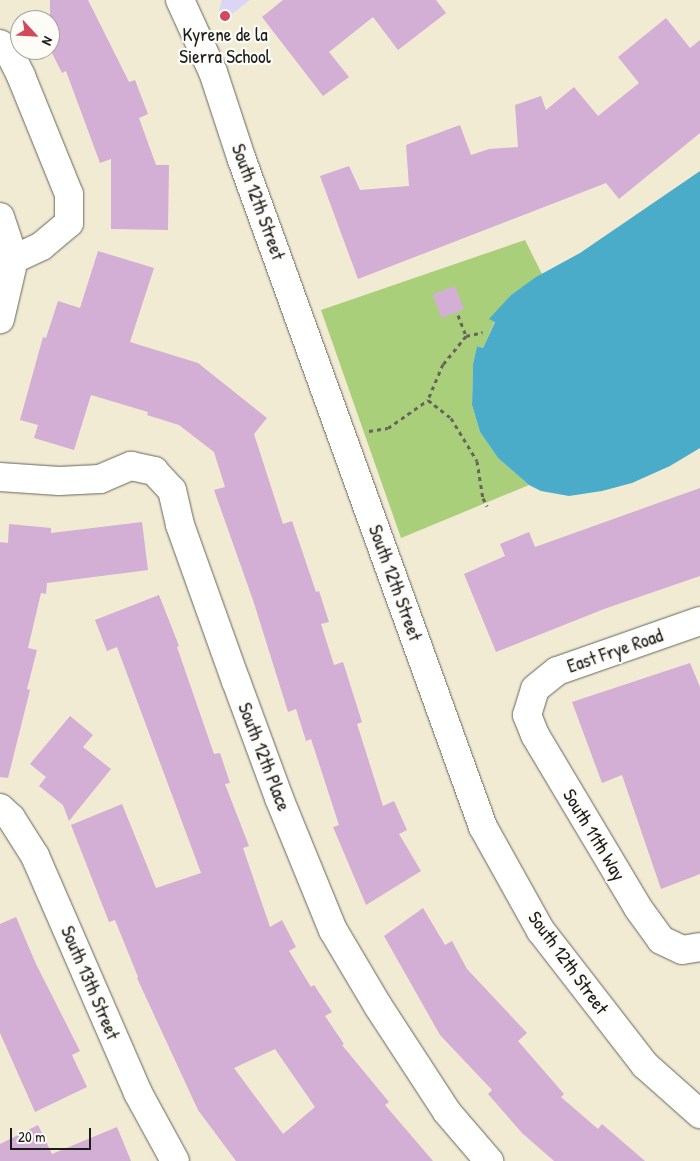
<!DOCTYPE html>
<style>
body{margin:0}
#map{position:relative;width:700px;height:1161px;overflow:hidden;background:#f2ebd4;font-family:"Patrick Hand",sans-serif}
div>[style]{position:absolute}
.built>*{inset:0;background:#dcd6f6}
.green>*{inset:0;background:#a9cf7a}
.water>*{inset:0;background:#4bacca}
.building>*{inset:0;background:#d3aed5;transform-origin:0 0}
.path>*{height:3px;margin-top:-1.5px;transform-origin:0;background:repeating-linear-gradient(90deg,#67645c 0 4px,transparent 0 8px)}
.roads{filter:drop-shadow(0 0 1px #67645c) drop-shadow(0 0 1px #67645c)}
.minor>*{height:28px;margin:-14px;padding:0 14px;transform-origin:14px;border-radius:14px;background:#fff}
.dots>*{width:14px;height:14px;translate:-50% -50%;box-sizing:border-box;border:2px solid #fdfcf7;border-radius:50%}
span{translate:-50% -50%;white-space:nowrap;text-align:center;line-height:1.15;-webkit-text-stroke:4.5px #fdfcf7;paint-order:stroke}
.poi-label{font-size:19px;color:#1c1c1c}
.street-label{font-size:19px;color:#1c1c1c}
.north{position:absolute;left:10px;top:10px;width:50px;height:50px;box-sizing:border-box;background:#fdfcf7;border:1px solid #a3a29f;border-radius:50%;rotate:115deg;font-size:14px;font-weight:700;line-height:20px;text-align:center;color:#1c1c1c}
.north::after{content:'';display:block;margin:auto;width:18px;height:22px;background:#d1495b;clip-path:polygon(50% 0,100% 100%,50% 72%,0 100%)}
.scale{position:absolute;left:10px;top:1128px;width:81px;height:22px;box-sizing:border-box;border:2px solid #1c1c1c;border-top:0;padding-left:6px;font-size:15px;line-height:18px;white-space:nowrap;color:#1c1c1c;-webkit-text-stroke:4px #fdfcf7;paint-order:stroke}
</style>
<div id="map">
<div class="built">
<div style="clip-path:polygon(222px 0,250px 0,223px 21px,219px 10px)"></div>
</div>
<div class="green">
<div style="clip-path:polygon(525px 240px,542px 274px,511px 295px,490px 319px,495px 321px,483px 348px,477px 346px,473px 364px,472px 405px,480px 432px,498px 458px,529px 485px,401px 538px,321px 310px)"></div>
</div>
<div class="water">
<div style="clip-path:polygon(700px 171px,700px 448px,670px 466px,632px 483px,602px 491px,569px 496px,541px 491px,529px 485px,498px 458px,480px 432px,472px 405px,473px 364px,477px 346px,483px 348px,495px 322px,489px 319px,511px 295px,536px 277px,580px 253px)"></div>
</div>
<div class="building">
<div style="clip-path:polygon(50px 0,88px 0,129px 82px,135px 80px,148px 114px,139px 118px,156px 165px,169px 165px,168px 230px,111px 229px,111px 159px,100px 163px,66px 71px,62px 73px,50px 49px)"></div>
<div style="clip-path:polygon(283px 0,436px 0,446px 13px,398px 50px,373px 17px,329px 52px,349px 77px,323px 96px,262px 17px)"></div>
<div style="clip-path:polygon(666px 18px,690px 48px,700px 40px,700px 133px,619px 199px,606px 183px,358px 279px,320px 176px,349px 166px,360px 190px,409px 186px,406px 145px,460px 125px,471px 155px,489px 149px,518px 147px,515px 105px,541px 96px,546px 110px,574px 87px,598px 116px,639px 83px,618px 57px)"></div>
<div style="clip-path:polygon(98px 251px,154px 268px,130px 342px,198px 363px,267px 418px,254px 434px,283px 524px,292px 521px,316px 592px,319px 591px,329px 622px,321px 624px,334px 665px,343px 662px,362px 722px,357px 724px,383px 806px,394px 801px,407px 830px,399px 834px,421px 871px,366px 905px,333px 827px,339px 825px,311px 739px,306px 741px,296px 709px,288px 712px,254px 603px,214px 490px,225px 487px,214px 452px,179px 425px,147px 415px,148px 412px,91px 395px,74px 450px,34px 438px,38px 425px,20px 420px,43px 337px,46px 338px,58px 301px,80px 308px)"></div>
<div style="left:455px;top:286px;width:25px;height:24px;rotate:69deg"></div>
<div style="clip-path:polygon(700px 488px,700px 576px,604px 609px,496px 652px,464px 574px,505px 556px,500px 544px,529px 532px,535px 547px)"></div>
<div style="clip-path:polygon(142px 522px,148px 570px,47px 583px,46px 594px,41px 593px,28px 648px,37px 650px,27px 689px,30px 690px,8px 778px,0 777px,0 542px,8px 543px,9px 524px,51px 528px,51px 533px)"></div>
<div style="clip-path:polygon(evenodd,159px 595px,179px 646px,177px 647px,214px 754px,220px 753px,230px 783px,225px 784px,249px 846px,243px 848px,270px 927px,282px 920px,296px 947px,289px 951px,311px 987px,314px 985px,332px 1012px,325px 1016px,344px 1044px,342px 1045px,389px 1102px,385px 1105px,433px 1161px,236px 1161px,198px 1110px,137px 978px,138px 977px,115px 920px,109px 922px,71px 825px,122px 804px,156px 888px,201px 873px,117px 647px,107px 651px,95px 620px,159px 595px,275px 1049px,315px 1107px,283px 1134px,234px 1068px,275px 1049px)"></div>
<div style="clip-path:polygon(690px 663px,700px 687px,700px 874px,661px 889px,622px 775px,602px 783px,572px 702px)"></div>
<div style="clip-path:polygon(70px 716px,93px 735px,83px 747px,111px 769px,69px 821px,63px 805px,39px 786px,46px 777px,30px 764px)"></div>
<div style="clip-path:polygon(423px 908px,445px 945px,452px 941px,467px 969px,527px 1033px,518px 1041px,564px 1094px,561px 1097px,598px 1129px,602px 1124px,645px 1161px,554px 1161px,522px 1133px,488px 1094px,492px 1090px,440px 1035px,384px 936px)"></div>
<div style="clip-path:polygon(16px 917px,36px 964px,80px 1051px,72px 1055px,87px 1087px,35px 1112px,0 1033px,0 924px)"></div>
<div style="clip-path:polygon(38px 1125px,52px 1154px,117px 1127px,131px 1161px,0 1161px,0 1144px)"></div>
</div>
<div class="path">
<div style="left:458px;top:315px;width:22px;rotate:69deg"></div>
<div style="left:466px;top:336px;width:17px;rotate:-13deg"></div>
<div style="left:466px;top:336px;width:36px;rotate:129deg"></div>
<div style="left:443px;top:364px;width:39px;rotate:113deg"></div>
<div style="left:428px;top:400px;width:29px;rotate:38deg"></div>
<div style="left:451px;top:418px;width:50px;rotate:58.8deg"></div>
<div style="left:477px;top:461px;width:37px;rotate:81deg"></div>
<div style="left:483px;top:498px;width:9px;rotate:63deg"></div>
<div style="left:369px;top:431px;width:19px;rotate:-9deg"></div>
<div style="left:388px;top:428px;width:49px;rotate:-35deg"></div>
</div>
<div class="roads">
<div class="minor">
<div style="left:180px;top:0;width:79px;rotate:65.4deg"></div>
<div style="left:213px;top:72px;width:93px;rotate:71.8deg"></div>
<div style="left:242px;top:160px;width:709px;rotate:70.13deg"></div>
<div style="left:483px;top:827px;width:119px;rotate:60.9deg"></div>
<div style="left:541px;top:931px;width:170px;rotate:52.2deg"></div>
<div style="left:645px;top:1065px;width:74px;rotate:41.7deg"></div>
<div style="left:0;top:44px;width:10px;rotate:37deg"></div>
<div style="left:8px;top:50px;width:29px;rotate:63deg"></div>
<div style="left:21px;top:76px;width:127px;rotate:67.9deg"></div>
<div style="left:69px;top:194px;width:29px;rotate:90deg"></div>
<div style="left:69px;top:223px;width:35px;rotate:140deg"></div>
<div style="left:42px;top:246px;width:31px;rotate:155deg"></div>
<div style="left:0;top:217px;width:44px;rotate:71.6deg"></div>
<div style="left:14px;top:259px;width:62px;rotate:103.1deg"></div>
<div style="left:0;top:477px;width:59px;rotate:3.9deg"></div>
<div style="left:59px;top:481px;width:41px;rotate:-2.8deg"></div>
<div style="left:100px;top:479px;width:34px;rotate:-23deg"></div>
<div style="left:131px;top:466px;width:24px;rotate:12deg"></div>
<div style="left:154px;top:471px;width:26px;rotate:47deg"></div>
<div style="left:172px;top:490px;width:36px;rotate:77deg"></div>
<div style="left:180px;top:525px;width:166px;rotate:70.3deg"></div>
<div style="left:236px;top:681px;width:125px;rotate:69.8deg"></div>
<div style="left:279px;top:798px;width:143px;rotate:67.8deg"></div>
<div style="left:333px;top:930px;width:88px;rotate:59.4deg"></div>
<div style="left:378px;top:1006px;width:126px;rotate:56.9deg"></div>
<div style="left:447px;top:1112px;width:65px;rotate:49.4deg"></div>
<div style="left:700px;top:621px;width:151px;rotate:160.7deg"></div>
<div style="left:557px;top:671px;width:28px;rotate:141deg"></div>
<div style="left:535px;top:689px;width:27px;rotate:107deg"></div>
<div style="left:527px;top:715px;width:22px;rotate:68deg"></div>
<div style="left:535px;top:735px;width:201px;rotate:59.2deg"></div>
<div style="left:638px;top:908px;width:39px;rotate:54deg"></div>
<div style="left:661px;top:940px;width:23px;rotate:25deg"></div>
<div style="left:682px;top:950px;width:18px;rotate:-9deg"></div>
<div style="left:0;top:808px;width:15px;rotate:42deg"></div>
<div style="left:11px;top:818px;width:45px;rotate:57.7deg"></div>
<div style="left:35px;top:856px;width:258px;rotate:66.5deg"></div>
<div style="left:138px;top:1093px;width:77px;rotate:61.4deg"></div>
</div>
</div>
<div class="dots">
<div style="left:225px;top:16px;background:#d1495b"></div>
</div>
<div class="poi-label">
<span style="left:225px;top:46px">Kyrene de la<br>Sierra School</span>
</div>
<div class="street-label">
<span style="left:258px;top:202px;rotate:70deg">South 12th Street</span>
<span style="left:395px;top:583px;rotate:70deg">South 12th Street</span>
<span style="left:615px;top:651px;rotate:-19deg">East Frye Road</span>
<span style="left:264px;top:757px;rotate:69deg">South 12th Place</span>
<span style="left:594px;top:835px;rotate:59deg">South 11th Way</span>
<span style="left:568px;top:963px;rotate:54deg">South 12th Street</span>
<span style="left:90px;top:983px;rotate:67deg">South 13th Street</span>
</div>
<div class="north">N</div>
<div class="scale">20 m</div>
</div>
